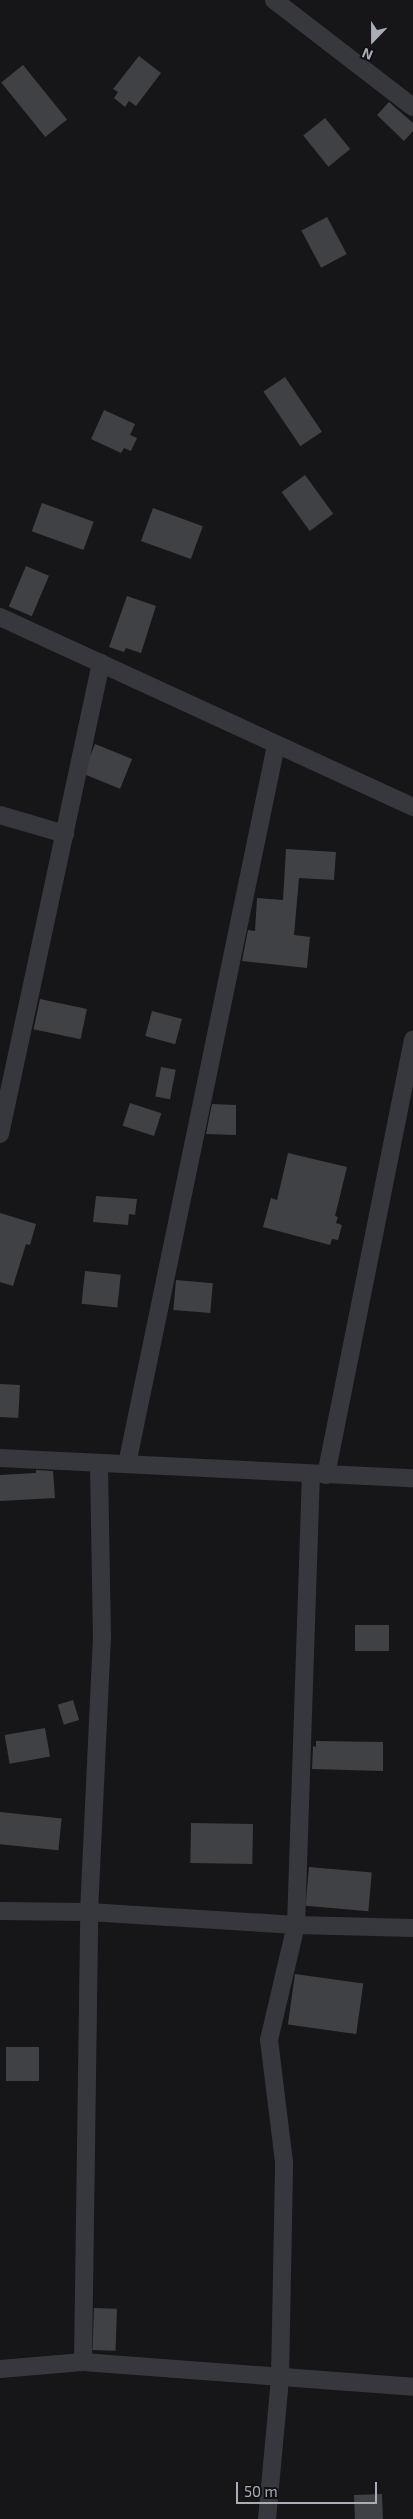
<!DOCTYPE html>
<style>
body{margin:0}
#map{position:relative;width:413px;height:2519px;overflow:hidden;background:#161618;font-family:"Exo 2",sans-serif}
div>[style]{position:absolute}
.building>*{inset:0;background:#404145;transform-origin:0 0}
.street>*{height:18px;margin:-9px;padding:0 9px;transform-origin:9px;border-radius:9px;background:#37383d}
span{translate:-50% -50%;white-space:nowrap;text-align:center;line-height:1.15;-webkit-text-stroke:5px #111113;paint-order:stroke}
.north{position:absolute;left:348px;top:15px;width:50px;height:50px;-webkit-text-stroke:4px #111113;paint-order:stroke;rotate:202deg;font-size:14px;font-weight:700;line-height:20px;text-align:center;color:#a8adb8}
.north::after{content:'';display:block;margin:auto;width:18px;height:22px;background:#a8adb8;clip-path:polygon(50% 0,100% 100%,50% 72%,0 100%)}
.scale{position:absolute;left:236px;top:2482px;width:141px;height:22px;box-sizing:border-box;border:2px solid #a8adb8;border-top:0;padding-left:6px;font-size:15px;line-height:18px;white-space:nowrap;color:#a8adb8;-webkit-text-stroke:4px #111113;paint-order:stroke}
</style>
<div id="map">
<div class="building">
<div style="clip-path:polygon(139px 56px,161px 73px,136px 106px,129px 101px,125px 107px,114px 98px,118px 92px,113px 89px)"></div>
<div style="left:23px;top:65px;width:70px;height:28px;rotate:51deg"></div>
<div style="clip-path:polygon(389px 102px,413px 123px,413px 131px,404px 141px,377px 115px)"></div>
<div style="left:325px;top:118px;width:40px;height:28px;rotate:51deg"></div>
<div style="left:327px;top:217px;width:42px;height:29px;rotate:62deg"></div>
<div style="left:285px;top:377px;width:66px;height:26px;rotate:56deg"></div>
<div style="clip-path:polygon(104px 410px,135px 424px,130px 435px,137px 438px,131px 451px,124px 448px,121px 453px,91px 439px)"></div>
<div style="left:305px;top:475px;width:48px;height:29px;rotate:54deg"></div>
<div style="left:42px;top:503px;width:55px;height:30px;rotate:20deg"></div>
<div style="left:153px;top:508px;width:53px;height:35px;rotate:20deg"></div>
<div style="left:26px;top:566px;width:25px;height:44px;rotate:23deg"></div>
<div style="clip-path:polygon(127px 596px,156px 606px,141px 653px,126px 648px,124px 652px,109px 647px)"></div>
<div style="left:95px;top:744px;width:40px;height:32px;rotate:22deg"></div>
<div style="clip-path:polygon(286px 849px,336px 852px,334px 880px,299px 878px,294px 935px,310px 937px,307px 968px,242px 961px,248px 930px,255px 931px,257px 898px,283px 900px)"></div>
<div style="left:40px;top:999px;width:48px;height:31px;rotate:12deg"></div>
<div style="left:152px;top:1011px;width:31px;height:26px;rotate:15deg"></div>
<div style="left:161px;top:1067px;width:15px;height:30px;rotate:11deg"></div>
<div style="left:130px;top:1103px;width:33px;height:24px;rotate:18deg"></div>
<div style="clip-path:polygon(212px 1104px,236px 1105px,236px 1135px,206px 1134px)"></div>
<div style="clip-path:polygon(288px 1153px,347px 1167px,335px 1216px,338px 1217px,336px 1223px,342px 1225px,338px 1240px,332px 1239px,330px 1245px,263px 1227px,271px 1198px,277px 1200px)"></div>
<div style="clip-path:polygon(96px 1196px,137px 1199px,135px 1215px,129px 1214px,128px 1225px,93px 1222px)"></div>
<div style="clip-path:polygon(0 1213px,36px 1224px,30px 1245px,26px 1244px,13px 1286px,0 1282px)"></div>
<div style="left:85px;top:1271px;width:36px;height:33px;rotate:6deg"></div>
<div style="left:176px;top:1280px;width:37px;height:30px;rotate:5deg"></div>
<div style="left:0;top:1384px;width:20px;height:33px;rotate:3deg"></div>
<div style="clip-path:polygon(36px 1470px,53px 1471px,55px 1498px,0 1501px,0 1475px,36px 1473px)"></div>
<div style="left:355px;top:1625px;width:34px;height:26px"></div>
<div style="left:73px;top:1700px;width:21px;height:16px;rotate:73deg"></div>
<div style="left:45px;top:1728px;width:29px;height:41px;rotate:80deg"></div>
<div style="clip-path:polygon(316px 1741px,383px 1742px,383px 1771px,312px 1769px,313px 1746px,316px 1747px)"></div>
<div style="left:0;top:1812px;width:62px;height:32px;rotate:6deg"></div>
<div style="left:191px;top:1823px;width:62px;height:40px;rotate:1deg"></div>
<div style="left:309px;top:1867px;width:63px;height:39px;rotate:5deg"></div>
<div style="left:295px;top:1974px;width:69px;height:51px;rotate:8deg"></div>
<div style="left:6px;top:2047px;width:33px;height:34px"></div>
<div style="left:94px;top:2308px;width:23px;height:42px;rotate:2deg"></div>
<div style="left:382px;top:2494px;width:25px;height:28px;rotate:88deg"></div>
</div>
<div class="street">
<div style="left:274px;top:0;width:175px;rotate:37.6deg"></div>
<div style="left:0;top:617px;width:455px;rotate:24.7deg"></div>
<div style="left:0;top:815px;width:68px;rotate:16.3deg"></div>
<div style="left:0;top:1134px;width:482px;rotate:-77.9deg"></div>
<div style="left:0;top:1458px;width:413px;rotate:2.8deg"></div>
<div style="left:127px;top:1464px;width:734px;rotate:-78.29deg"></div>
<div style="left:326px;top:1475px;width:444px;rotate:-78.7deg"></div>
<div style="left:0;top:1911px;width:89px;rotate:0.6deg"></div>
<div style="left:89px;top:1912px;width:207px;rotate:3.6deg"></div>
<div style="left:296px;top:1925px;width:450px;rotate:-88.1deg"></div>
<div style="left:83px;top:2362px;width:331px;rotate:4.3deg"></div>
<div style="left:0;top:2369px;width:83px;rotate:-4.8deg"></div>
<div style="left:83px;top:2362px;width:450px;rotate:-89.2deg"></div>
<div style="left:89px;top:1912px;width:274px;rotate:-87.3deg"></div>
<div style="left:102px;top:1638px;width:175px;rotate:-91deg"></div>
<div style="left:267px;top:2519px;width:142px;rotate:-84.7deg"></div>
<div style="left:280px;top:2378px;width:216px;rotate:-88.9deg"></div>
<div style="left:284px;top:2162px;width:123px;rotate:-97deg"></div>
<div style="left:269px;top:2040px;width:118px;rotate:-76.8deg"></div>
<div style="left:296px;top:1925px;width:117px;rotate:1.5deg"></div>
</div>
<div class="north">N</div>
<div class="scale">50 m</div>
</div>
